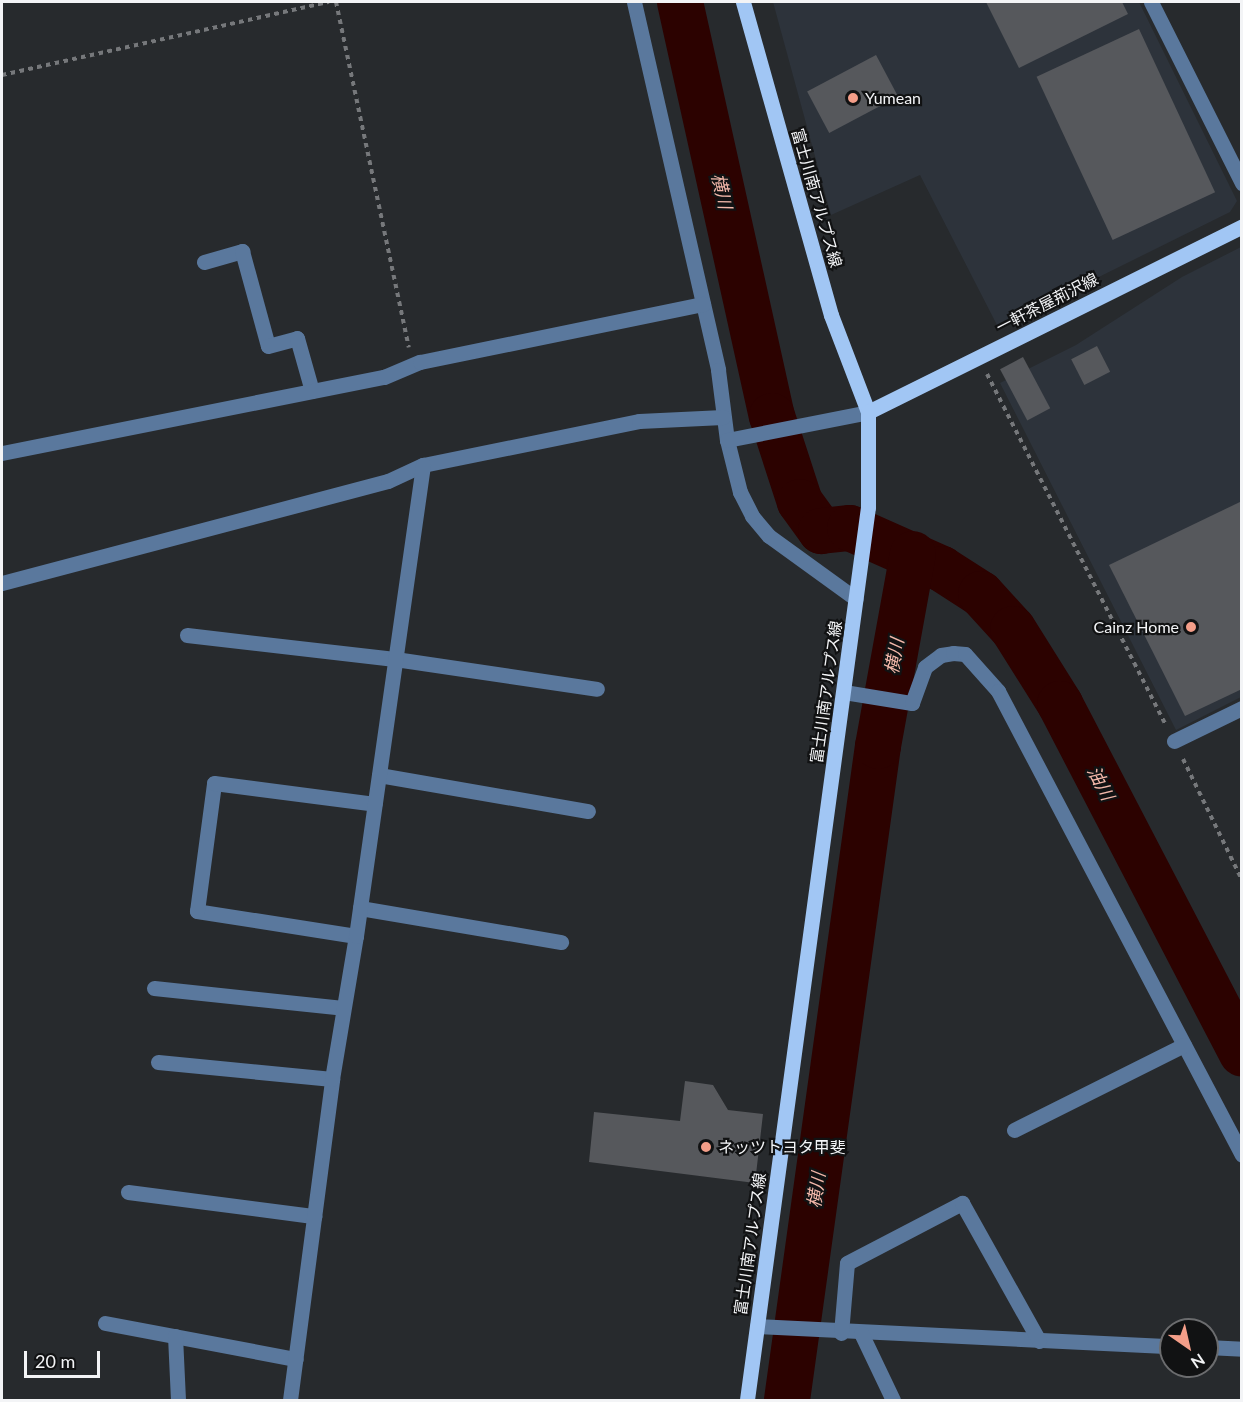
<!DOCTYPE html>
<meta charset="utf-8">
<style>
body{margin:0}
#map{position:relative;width:1243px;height:1402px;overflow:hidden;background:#272a2d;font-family:Lato,"Noto Sans JP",sans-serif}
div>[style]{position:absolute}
.built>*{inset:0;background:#2d333b}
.river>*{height:46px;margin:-23px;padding:0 23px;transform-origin:23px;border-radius:23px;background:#2c0200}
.building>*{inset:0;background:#56585c;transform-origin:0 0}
.path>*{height:4px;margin-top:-2px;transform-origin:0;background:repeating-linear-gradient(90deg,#76787b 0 4.5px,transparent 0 9px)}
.minor>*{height:15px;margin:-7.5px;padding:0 7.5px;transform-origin:7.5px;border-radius:7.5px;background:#5a789d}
.major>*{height:15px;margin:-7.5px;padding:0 7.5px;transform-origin:7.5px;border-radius:7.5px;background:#a1c6f4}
.dots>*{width:16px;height:16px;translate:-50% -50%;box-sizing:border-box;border:3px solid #111213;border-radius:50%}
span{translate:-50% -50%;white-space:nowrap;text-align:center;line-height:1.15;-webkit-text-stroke:4.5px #111213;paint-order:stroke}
.poi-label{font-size:16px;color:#f3f4f6}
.left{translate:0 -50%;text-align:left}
.right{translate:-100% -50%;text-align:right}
.street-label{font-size:16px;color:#f3f4f6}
.water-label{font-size:18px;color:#f3b8aa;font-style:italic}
.frame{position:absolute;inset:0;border:3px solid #f3f4f6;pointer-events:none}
.north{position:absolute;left:1159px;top:1318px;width:60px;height:60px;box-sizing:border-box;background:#111213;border:2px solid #6b6c6e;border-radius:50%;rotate:146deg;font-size:16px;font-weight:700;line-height:24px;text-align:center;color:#f3f4f6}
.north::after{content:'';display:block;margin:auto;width:21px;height:27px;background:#f49e89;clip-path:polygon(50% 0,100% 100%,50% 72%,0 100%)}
.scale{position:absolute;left:24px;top:1351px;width:76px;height:27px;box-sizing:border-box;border:3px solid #f3f4f6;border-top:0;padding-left:8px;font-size:18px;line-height:21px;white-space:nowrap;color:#f3f4f6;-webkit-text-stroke:4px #111213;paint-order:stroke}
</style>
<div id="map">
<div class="built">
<div style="clip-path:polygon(773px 2px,1139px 2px,1237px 201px,1230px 212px,998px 327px,920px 175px,831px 215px)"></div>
<div style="clip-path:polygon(1241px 247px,1241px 697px,1176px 730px,1000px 383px,1076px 345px,1182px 277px)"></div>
</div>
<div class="river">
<div style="left:680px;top:2px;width:424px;rotate:77.5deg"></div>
<div style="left:772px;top:416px;width:90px;rotate:72deg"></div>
<div style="left:800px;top:502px;width:36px;rotate:54deg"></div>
<div style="left:821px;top:531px;width:29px;rotate:-6deg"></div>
<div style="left:850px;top:528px;width:101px;rotate:24deg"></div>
<div style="left:942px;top:569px;width:46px;rotate:32.7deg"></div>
<div style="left:981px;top:594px;width:47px;rotate:47.6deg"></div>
<div style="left:1013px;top:629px;width:89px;rotate:57.9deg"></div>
<div style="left:1060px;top:704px;width:394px;rotate:62.5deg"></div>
<div style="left:787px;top:1400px;width:660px;rotate:-82.08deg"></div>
<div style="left:878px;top:746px;width:195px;rotate:-79.7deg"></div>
</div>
<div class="building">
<div style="clip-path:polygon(986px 2px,1122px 2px,1128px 14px,1019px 68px)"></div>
<div style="left:1139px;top:29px;width:180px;height:113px;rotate:65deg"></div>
<div style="left:876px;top:55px;width:47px;height:78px;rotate:62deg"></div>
<div style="left:1097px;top:346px;width:29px;height:29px;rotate:63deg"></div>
<div style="left:1023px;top:357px;width:58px;height:26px;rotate:62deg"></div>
<div style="clip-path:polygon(1242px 501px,1242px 689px,1185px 716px,1109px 565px)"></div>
<div style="clip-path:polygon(685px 1081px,713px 1085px,728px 1110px,763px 1114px,755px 1183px,589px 1162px,594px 1112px,680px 1121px)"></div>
</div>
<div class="path">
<div style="left:336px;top:2px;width:353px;rotate:78.1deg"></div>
<div style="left:2px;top:75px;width:335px;rotate:-12.6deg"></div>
<div style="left:987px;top:374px;width:394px;rotate:63deg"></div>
<div style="left:1183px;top:759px;width:135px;rotate:64deg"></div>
</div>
<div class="minor">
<div style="left:634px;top:2px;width:377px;rotate:77.1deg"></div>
<div style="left:718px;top:370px;width:71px;rotate:82.7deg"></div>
<div style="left:727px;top:440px;width:54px;rotate:76deg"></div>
<div style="left:740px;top:492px;width:27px;rotate:63deg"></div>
<div style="left:752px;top:516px;width:26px;rotate:50deg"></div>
<div style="left:769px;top:536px;width:107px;rotate:35.9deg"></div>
<div style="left:1151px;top:2px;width:203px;rotate:63.3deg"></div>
<div style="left:204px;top:262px;width:40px;rotate:-16deg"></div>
<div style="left:242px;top:251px;width:98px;rotate:74.7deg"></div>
<div style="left:268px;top:346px;width:30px;rotate:-15deg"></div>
<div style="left:297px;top:338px;width:55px;rotate:74.2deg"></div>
<div style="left:727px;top:440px;width:144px;rotate:-11.2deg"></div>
<div style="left:2px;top:453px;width:389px;rotate:-11.3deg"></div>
<div style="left:384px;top:377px;width:39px;rotate:-23deg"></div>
<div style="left:420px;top:362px;width:289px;rotate:-11.6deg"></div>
<div style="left:2px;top:583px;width:399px;rotate:-14.8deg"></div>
<div style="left:388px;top:481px;width:38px;rotate:-25deg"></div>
<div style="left:423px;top:465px;width:220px;rotate:-11.5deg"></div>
<div style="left:639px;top:421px;width:84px;rotate:-2.7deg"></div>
<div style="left:187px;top:635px;width:209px;rotate:6.6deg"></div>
<div style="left:395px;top:659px;width:204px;rotate:8.4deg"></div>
<div style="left:844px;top:692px;width:69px;rotate:9.2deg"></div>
<div style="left:912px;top:703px;width:38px;rotate:-70deg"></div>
<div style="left:925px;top:667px;width:20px;rotate:-37deg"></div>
<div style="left:941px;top:655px;width:12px;rotate:-9deg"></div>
<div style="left:953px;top:653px;width:12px;rotate:5deg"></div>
<div style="left:965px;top:654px;width:50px;rotate:48.3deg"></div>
<div style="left:998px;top:691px;width:524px;rotate:62.26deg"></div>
<div style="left:1174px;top:741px;width:76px;rotate:-25.9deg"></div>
<div style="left:379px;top:775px;width:212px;rotate:9.8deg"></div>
<div style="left:360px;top:908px;width:204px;rotate:9.6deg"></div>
<div style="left:356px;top:936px;width:161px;rotate:-171.1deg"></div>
<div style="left:197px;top:911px;width:129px;rotate:-82.4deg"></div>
<div style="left:214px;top:783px;width:162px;rotate:7.4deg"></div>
<div style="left:154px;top:988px;width:190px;rotate:6deg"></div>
<div style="left:158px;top:1062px;width:175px;rotate:5.6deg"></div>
<div style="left:1014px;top:1130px;width:190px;rotate:-26.6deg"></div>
<div style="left:128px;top:1192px;width:188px;rotate:7.4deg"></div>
<div style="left:105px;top:1323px;width:194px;rotate:10.7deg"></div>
<div style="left:757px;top:1326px;width:414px;rotate:2.8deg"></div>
<div style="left:841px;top:1333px;width:70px;rotate:-85.1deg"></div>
<div style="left:847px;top:1263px;width:130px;rotate:-27.6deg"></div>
<div style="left:962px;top:1203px;width:158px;rotate:60.8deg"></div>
<div style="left:861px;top:1333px;width:74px;rotate:64.5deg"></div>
<div style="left:175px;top:1336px;width:64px;rotate:87.3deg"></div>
<div style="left:1207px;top:1347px;width:35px;rotate:3deg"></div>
<div style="left:290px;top:1400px;width:324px;rotate:-82.5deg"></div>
<div style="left:332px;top:1079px;width:145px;rotate:-80.5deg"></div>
<div style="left:356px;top:936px;width:476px;rotate:-81.9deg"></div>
</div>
<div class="major">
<div style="left:743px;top:2px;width:325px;rotate:74.3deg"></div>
<div style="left:831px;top:315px;width:104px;rotate:69.1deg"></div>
<div style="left:868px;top:412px;width:95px;rotate:90deg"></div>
<div style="left:868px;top:507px;width:901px;rotate:97.72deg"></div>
<div style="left:868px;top:412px;width:418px;rotate:-26.4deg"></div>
</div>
<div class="dots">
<div style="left:853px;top:98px;background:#f49e89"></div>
<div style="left:1191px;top:627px;background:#f49e89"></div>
<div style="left:706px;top:1147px;background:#f49e89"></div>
</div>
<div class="poi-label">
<span class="left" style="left:865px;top:98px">Yumean</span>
<span class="right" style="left:1179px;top:627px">Cainz Home</span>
<span class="left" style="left:718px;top:1147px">ネッツトヨタ甲斐</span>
</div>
<div class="street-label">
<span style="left:817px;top:198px;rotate:74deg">富士川南アルプス線</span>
<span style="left:1047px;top:303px;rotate:-27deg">一軒茶屋荊沢線</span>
<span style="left:826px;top:692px;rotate:-82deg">富士川南アルプス線</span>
<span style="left:750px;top:1244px;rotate:-82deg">富士川南アルプス線</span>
</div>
<div class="water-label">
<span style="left:722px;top:191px;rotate:77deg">横川</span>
<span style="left:894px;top:656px;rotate:-80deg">横川</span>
<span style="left:1101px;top:783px;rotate:62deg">油川</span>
<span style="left:816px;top:1190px;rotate:-82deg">横川</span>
</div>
<div class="frame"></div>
<div class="north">N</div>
<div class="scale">20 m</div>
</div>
